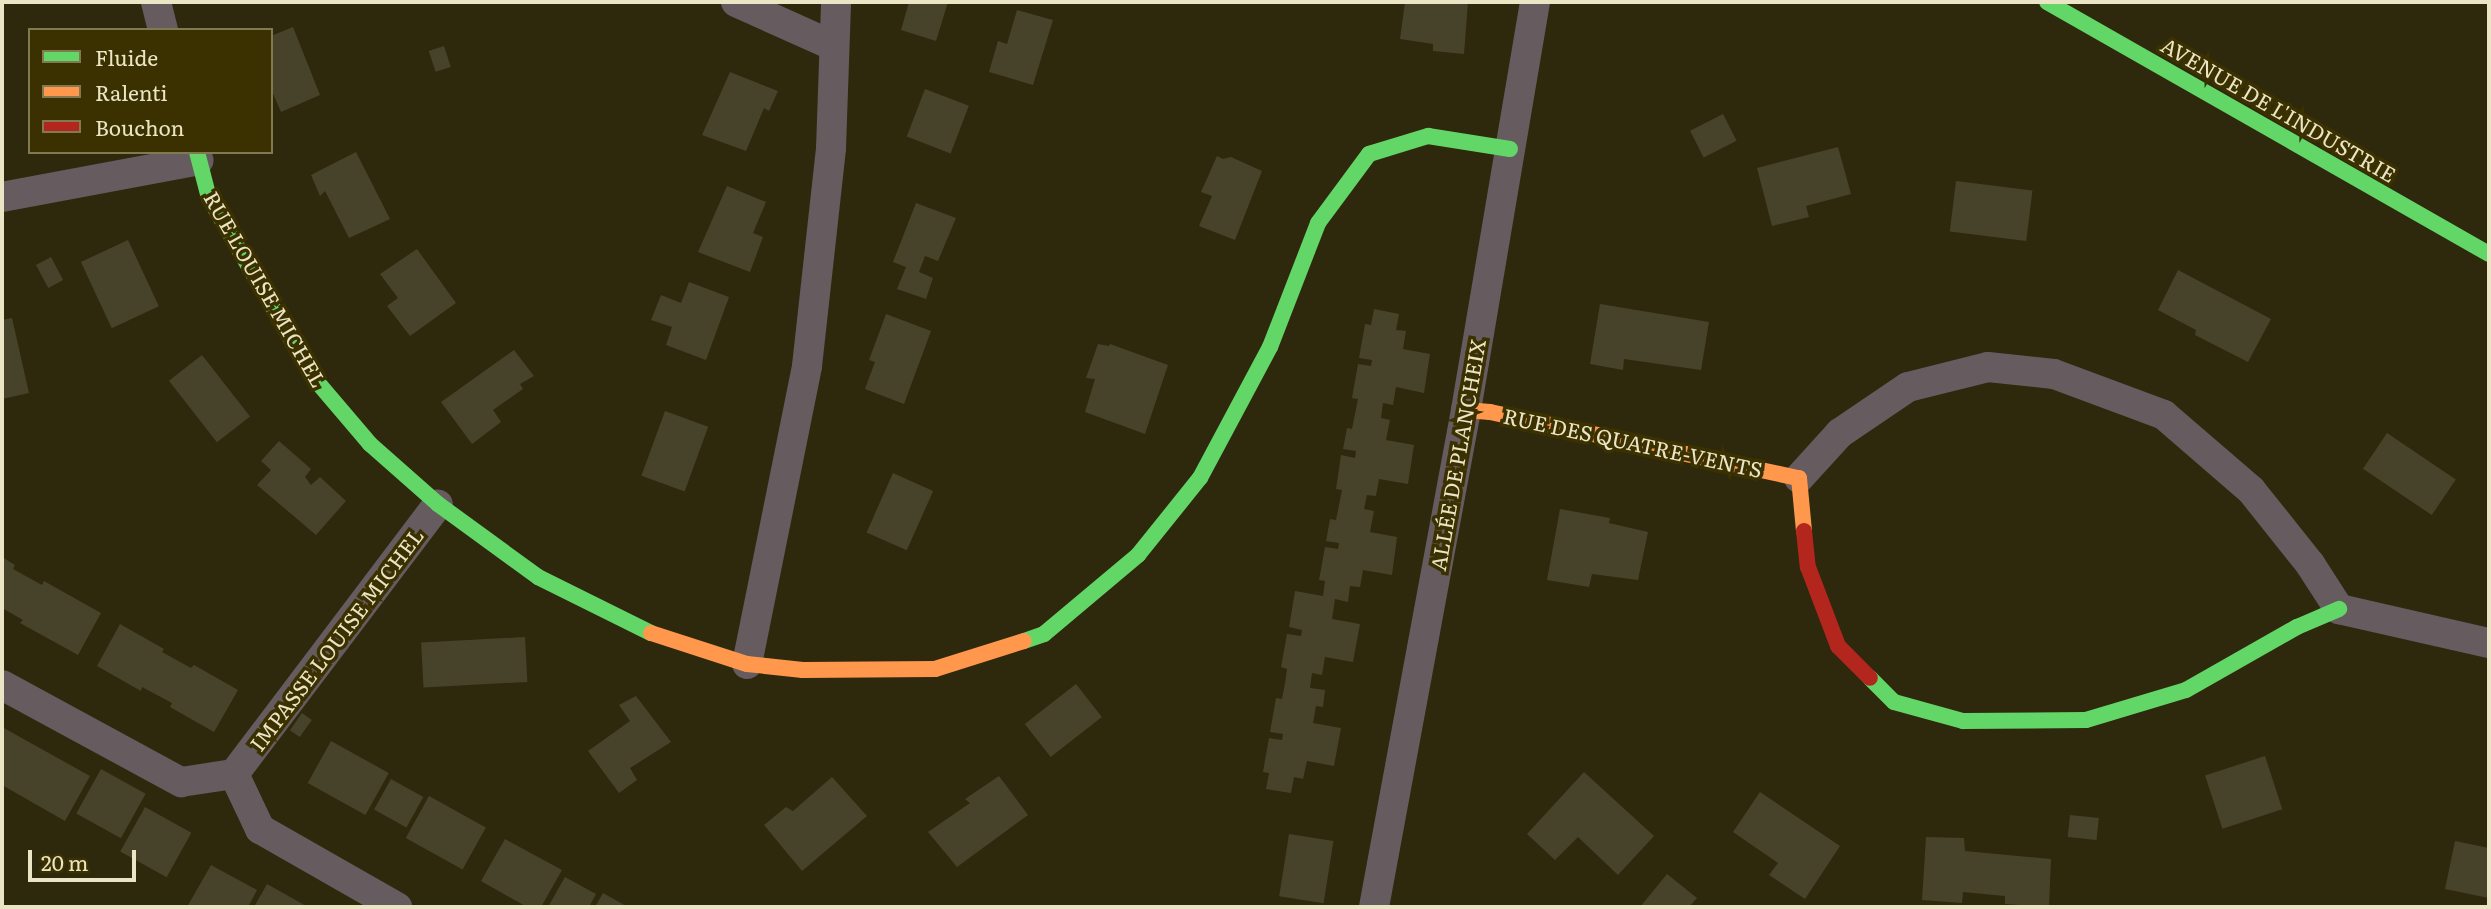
<!DOCTYPE html>
<meta charset="utf-8">
<style>
body{margin:0}
#map{position:relative;width:2491px;height:909px;overflow:hidden;background:#2e280d;font-family:Literata,serif}
div>[style]{position:absolute}
.building>*{inset:0;background:#47432a;transform-origin:0 0}
.street>*{height:30px;margin:-15px;padding:0 15px;transform-origin:15px;border-radius:15px;background:#665b5f}
.fast>*{height:16px;margin:-8px;padding:0 8px;transform-origin:8px;border-radius:8px;background:#63d668}
.slow>*{height:16px;margin:-8px;padding:0 8px;transform-origin:8px;border-radius:8px;background:#ff974d}
.jam>*{height:16px;margin:-8px;padding:0 8px;transform-origin:8px;border-radius:8px;background:#b3261e}
span{translate:-50% -50%;white-space:nowrap;text-align:center;line-height:1.15;-webkit-text-stroke:7px #3b3100;paint-order:stroke}
.street-label{font-size:21px;color:#ebe5c6}
.frame{position:absolute;inset:0;border:4px solid #ebe5c6;pointer-events:none}
.legend{position:absolute;left:28px;top:28px;width:245px;height:126px;box-sizing:border-box;background:#3b3100;border:2px solid #81794f;margin:0;padding:9px 12px;list-style:none;font-size:21px;color:#ebe5c6}
.legend li{display:flex;align-items:center;gap:14px;height:35px}
.legend b{width:35px;border:2px solid #81794f}
.scale{position:absolute;left:28px;top:850px;width:108px;height:32px;box-sizing:border-box;border:4px solid #ebe5c6;border-top:0;padding-left:9px;font-size:21px;line-height:24px;white-space:nowrap;color:#ebe5c6;-webkit-text-stroke:5px #3b3100;paint-order:stroke}
</style>
<div id="map">
<div class="building">
<div style="clip-path:polygon(909px 2px,948px 2px,936px 41px,901px 30px)"></div>
<div style="clip-path:polygon(1405px 2px,1468px 2px,1464px 54px,1433px 51px,1433px 44px,1400px 39px)"></div>
<div style="clip-path:polygon(1017px 10px,1053px 20px,1033px 85px,989px 72px,998px 41px,1007px 44px)"></div>
<div style="clip-path:polygon(293px 27px,320px 95px,281px 112px,271px 89px,271px 36px)"></div>
<div style="left:444px;top:46px;width:22px;height:16px;rotate:72deg"></div>
<div style="clip-path:polygon(730px 72px,778px 91px,769px 111px,764px 108px,746px 151px,702px 135px)"></div>
<div style="left:925px;top:89px;width:47px;height:51px;rotate:21deg"></div>
<div style="left:1723px;top:114px;width:30px;height:37px;rotate:63deg"></div>
<div style="clip-path:polygon(1838px 147px,1851px 194px,1806px 206px,1809px 217px,1772px 226px,1757px 168px)"></div>
<div style="clip-path:polygon(356px 152px,390px 219px,349px 238px,325px 191px,320px 196px,311px 175px)"></div>
<div style="clip-path:polygon(1217px 156px,1223px 159px,1231px 157px,1262px 171px,1235px 240px,1199px 226px,1212px 196px,1201px 192px)"></div>
<div style="left:1956px;top:181px;width:77px;height:51px;rotate:7deg"></div>
<div style="clip-path:polygon(727px 186px,766px 202px,753px 233px,763px 237px,750px 272px,698px 252px)"></div>
<div style="clip-path:polygon(916px 203px,956px 218px,938px 261px,925px 256px,919px 272px,933px 278px,926px 299px,897px 289px,906px 267px,893px 262px)"></div>
<div style="left:128px;top:240px;width:73px;height:52px;rotate:65deg"></div>
<div style="clip-path:polygon(417px 249px,456px 303px,410px 336px,387px 306px,398px 298px,380px 274px)"></div>
<div style="left:51px;top:257px;width:26px;height:17px;rotate:62deg"></div>
<div style="clip-path:polygon(2178px 270px,2271px 319px,2248px 362px,2195px 335px,2196px 330px,2158px 310px)"></div>
<div style="clip-path:polygon(689px 282px,729px 297px,706px 360px,666px 345px,672px 327px,651px 320px,661px 295px,681px 303px)"></div>
<div style="clip-path:polygon(1600px 304px,1709px 322px,1701px 370px,1624px 359px,1623px 370px,1590px 364px)"></div>
<div style="clip-path:polygon(1374px 309px,1399px 314px,1396px 330px,1406px 331px,1403px 349px,1430px 354px,1424px 393px,1396px 387px,1393px 405px,1383px 403px,1381px 418px,1390px 420px,1386px 440px,1414px 445px,1408px 484px,1379px 479px,1376px 496px,1367px 495px,1364px 509px,1374px 511px,1370px 532px,1397px 537px,1392px 575px,1363px 570px,1360px 587px,1350px 586px,1348px 602px,1335px 599px,1332px 619px,1360px 624px,1353px 662px,1325px 657px,1322px 675px,1312px 673px,1310px 688px,1325px 690px,1323px 707px,1316px 706px,1313px 723px,1341px 728px,1334px 766px,1307px 761px,1303px 779px,1294px 777px,1291px 793px,1266px 789px,1269px 773px,1263px 772px,1269px 738px,1282px 740px,1283px 734px,1270px 732px,1276px 698px,1282px 699px,1285px 683px,1287px 669px,1281px 667px,1287px 634px,1301px 636px,1302px 630px,1289px 627px,1295px 591px,1323px 596px,1325px 581px,1319px 580px,1325px 547px,1338px 549px,1339px 543px,1326px 541px,1330px 519px,1336px 520px,1342px 490px,1336px 489px,1341px 455px,1355px 458px,1356px 451px,1343px 449px,1347px 428px,1352px 429px,1358px 399px,1352px 398px,1358px 364px,1371px 366px,1372px 360px,1359px 358px,1365px 324px,1371px 325px)"></div>
<div style="clip-path:polygon(886px 314px,931px 331px,904px 404px,865px 389px,875px 362px,869px 360px)"></div>
<div style="clip-path:polygon(12px 318px,29px 393px,2px 399px,2px 320px)"></div>
<div style="clip-path:polygon(1098px 344px,1109px 346px,1110px 344px,1168px 365px,1145px 434px,1085px 412px,1095px 379px,1086px 378px)"></div>
<div style="clip-path:polygon(514px 350px,534px 376px,520px 384px,523px 389px,493px 410px,501px 422px,472px 444px,441px 402px)"></div>
<div style="left:202px;top:355px;width:78px;height:42px;rotate:52deg"></div>
<div style="left:665px;top:411px;width:46px;height:69px;rotate:20deg"></div>
<div style="left:2387px;top:433px;width:83px;height:43px;rotate:34deg"></div>
<div style="clip-path:polygon(279px 441px,311px 469px,305px 477px,311px 485px,320px 477px,346px 501px,316px 535px,257px 485px,271px 470px,261px 461px)"></div>
<div style="left:893px;top:473px;width:44px;height:65px;rotate:24deg"></div>
<div style="clip-path:polygon(1560px 509px,1610px 518px,1609px 523px,1648px 532px,1638px 580px,1592px 574px,1589px 587px,1547px 580px)"></div>
<div style="clip-path:polygon(2px 557px,15px 565px,13px 569px,42px 585px,44px 581px,101px 613px,78px 655px,20px 623px,23px 620px,2px 608px)"></div>
<div style="clip-path:polygon(120px 624px,164px 649px,162px 652px,191px 668px,194px 665px,238px 690px,214px 732px,170px 707px,172px 703px,142px 687px,141px 691px,97px 666px)"></div>
<div style="left:525px;top:637px;width:45px;height:104px;rotate:87deg"></div>
<div style="left:1076px;top:684px;width:42px;height:65px;rotate:52deg"></div>
<div style="clip-path:polygon(636px 696px,671px 742px,630px 768px,637px 780px,619px 793px,588px 751px,630px 721px,619px 705px)"></div>
<div style="left:302px;top:713px;width:12px;height:21px;rotate:35deg"></div>
<div style="clip-path:polygon(2px 727px,90px 776px,65px 821px,2px 785px)"></div>
<div style="left:331px;top:741px;width:66px;height:48px;rotate:29deg"></div>
<div style="left:2265px;top:756px;width:56px;height:63px;rotate:72deg"></div>
<div style="left:101px;top:769px;width:51px;height:51px;rotate:29deg"></div>
<div style="clip-path:polygon(1584px 772px,1654px 836px,1618px 875px,1578px 837px,1555px 860px,1527px 834px)"></div>
<div style="clip-path:polygon(999px 776px,1028px 815px,957px 867px,928px 832px,970px 803px,965px 799px)"></div>
<div style="clip-path:polygon(832px 777px,867px 816px,802px 871px,764px 825px,786px 807px,793px 811px)"></div>
<div style="left:391px;top:779px;width:37px;height:35px;rotate:29deg"></div>
<div style="clip-path:polygon(1760px 792px,1840px 846px,1805px 899px,1769px 875px,1778px 863px,1733px 832px)"></div>
<div style="left:429px;top:796px;width:65px;height:48px;rotate:29deg"></div>
<div style="left:145px;top:807px;width:53px;height:51px;rotate:29deg"></div>
<div style="left:2070px;top:815px;width:29px;height:22px;rotate:6deg"></div>
<div style="left:1289px;top:834px;width:45px;height:63px;rotate:9deg"></div>
<div style="clip-path:polygon(1926px 837px,1964px 838px,1965px 851px,2051px 859px,2049px 907px,2005px 904px,2005px 896px,1963px 892px,1962px 903px,1922px 900px)"></div>
<div style="clip-path:polygon(505px 839px,562px 870px,541px 907px,527px 907px,481px 881px)"></div>
<div style="clip-path:polygon(2455px 841px,2489px 848px,2489px 898px,2445px 889px)"></div>
<div style="clip-path:polygon(211px 865px,257px 890px,248px 907px,187px 907px)"></div>
<div style="clip-path:polygon(1667px 874px,1697px 898px,1689px 907px,1640px 907px)"></div>
<div style="clip-path:polygon(565px 877px,596px 894px,589px 907px,548px 907px)"></div>
<div style="clip-path:polygon(267px 884px,308px 907px,254px 907px)"></div>
<div style="clip-path:polygon(603px 893px,628px 907px,595px 907px)"></div>
</div>
<div class="street">
<div style="left:156px;top:2px;width:29px;rotate:76deg"></div>
<div style="left:736px;top:2px;width:107px;rotate:24.2deg"></div>
<div style="left:2px;top:197px;width:200px;rotate:-10.6deg"></div>
<div style="left:1799px;top:478px;width:61px;rotate:-47.7deg"></div>
<div style="left:1840px;top:433px;width:82px;rotate:-34.1deg"></div>
<div style="left:1908px;top:387px;width:82px;rotate:-14deg"></div>
<div style="left:1988px;top:367px;width:66px;rotate:6.1deg"></div>
<div style="left:2054px;top:374px;width:117px;rotate:20.4deg"></div>
<div style="left:2164px;top:415px;width:115px;rotate:40.8deg"></div>
<div style="left:2251px;top:490px;width:95px;rotate:51.4deg"></div>
<div style="left:2310px;top:564px;width:54px;rotate:57.2deg"></div>
<div style="left:2339px;top:609px;width:154px;rotate:12.8deg"></div>
<div style="left:747px;top:664px;width:304px;rotate:-78.6deg"></div>
<div style="left:807px;top:366px;width:219px;rotate:-83.7deg"></div>
<div style="left:831px;top:148px;width:146px;rotate:-88deg"></div>
<div style="left:2px;top:685px;width:204px;rotate:28.5deg"></div>
<div style="left:181px;top:782px;width:54px;rotate:-8.6deg"></div>
<div style="left:234px;top:774px;width:61px;rotate:64.7deg"></div>
<div style="left:260px;top:829px;width:158px;rotate:29.7deg"></div>
<div style="left:234px;top:774px;width:338px;rotate:-52.9deg"></div>
<div style="left:1374px;top:907px;width:505px;rotate:-79.51deg"></div>
<div style="left:1466px;top:410px;width:414px;rotate:-80.4deg"></div>
</div>
<div class="fast">
<div style="left:2047px;top:2px;width:509px;rotate:29.69deg"></div>
<div style="left:197px;top:152px;width:48px;rotate:75.4deg"></div>
<div style="left:209px;top:198px;width:207px;rotate:59.8deg"></div>
<div style="left:313px;top:377px;width:88px;rotate:49.6deg"></div>
<div style="left:370px;top:444px;width:91px;rotate:41.4deg"></div>
<div style="left:438px;top:504px;width:124px;rotate:36.1deg"></div>
<div style="left:538px;top:577px;width:126px;rotate:26.4deg"></div>
<div style="left:1024px;top:641px;width:21px;rotate:-19deg"></div>
<div style="left:1044px;top:634px;width:123px;rotate:-40deg"></div>
<div style="left:1138px;top:555px;width:99px;rotate:-51.2deg"></div>
<div style="left:1200px;top:478px;width:149px;rotate:-61.9deg"></div>
<div style="left:1270px;top:347px;width:133px;rotate:-68.8deg"></div>
<div style="left:1318px;top:223px;width:86px;rotate:-53.5deg"></div>
<div style="left:1369px;top:154px;width:62px;rotate:-17deg"></div>
<div style="left:1428px;top:136px;width:83px;rotate:9deg"></div>
<div style="left:1870px;top:678px;width:34px;rotate:45deg"></div>
<div style="left:1894px;top:702px;width:72px;rotate:15.4deg"></div>
<div style="left:1963px;top:721px;width:123px;rotate:-0.5deg"></div>
<div style="left:2086px;top:720px;width:104px;rotate:-16.7deg"></div>
<div style="left:2186px;top:690px;width:128px;rotate:-29.6deg"></div>
<div style="left:2297px;top:627px;width:46px;rotate:-23.2deg"></div>
</div>
<div class="slow">
<div style="left:1466px;top:410px;width:24px;rotate:5deg"></div>
<div style="left:1490px;top:412px;width:316px;rotate:12.1deg"></div>
<div style="left:1799px;top:478px;width:53px;rotate:84.6deg"></div>
<div style="left:651px;top:633px;width:101px;rotate:17.9deg"></div>
<div style="left:747px;top:664px;width:56px;rotate:6.1deg"></div>
<div style="left:803px;top:670px;width:132px;rotate:-0.4deg"></div>
<div style="left:935px;top:669px;width:93px;rotate:-17.5deg"></div>
</div>
<div class="jam">
<div style="left:1804px;top:531px;width:36px;rotate:84deg"></div>
<div style="left:1808px;top:567px;width:85px;rotate:69.2deg"></div>
<div style="left:1838px;top:646px;width:45px;rotate:45deg"></div>
</div>
<div class="street-label">
<span style="left:2279px;top:109px;rotate:30deg">AVENUE DE L'INDUSTRIE</span>
<span style="left:266px;top:289px;rotate:60deg">RUE LOUISE MICHEL</span>
<span style="left:1633px;top:442px;rotate:12deg">RUE DES QUATRE-VENTS</span>
<span style="left:1457px;top:455px;rotate:-80deg">ALLÉE DE PLANCHEIX</span>
<span style="left:336px;top:639px;rotate:-53deg">IMPASSE LOUISE MICHEL</span>
</div>
<div class="frame"></div>
<ul class="legend">
<li><b style="height:9px;background:#63d668"></b>Fluide</li>
<li><b style="height:9px;background:#ff974d"></b>Ralenti</li>
<li><b style="height:9px;background:#b3261e"></b>Bouchon</li>
</ul>
<div class="scale">20 m</div>
</div>
